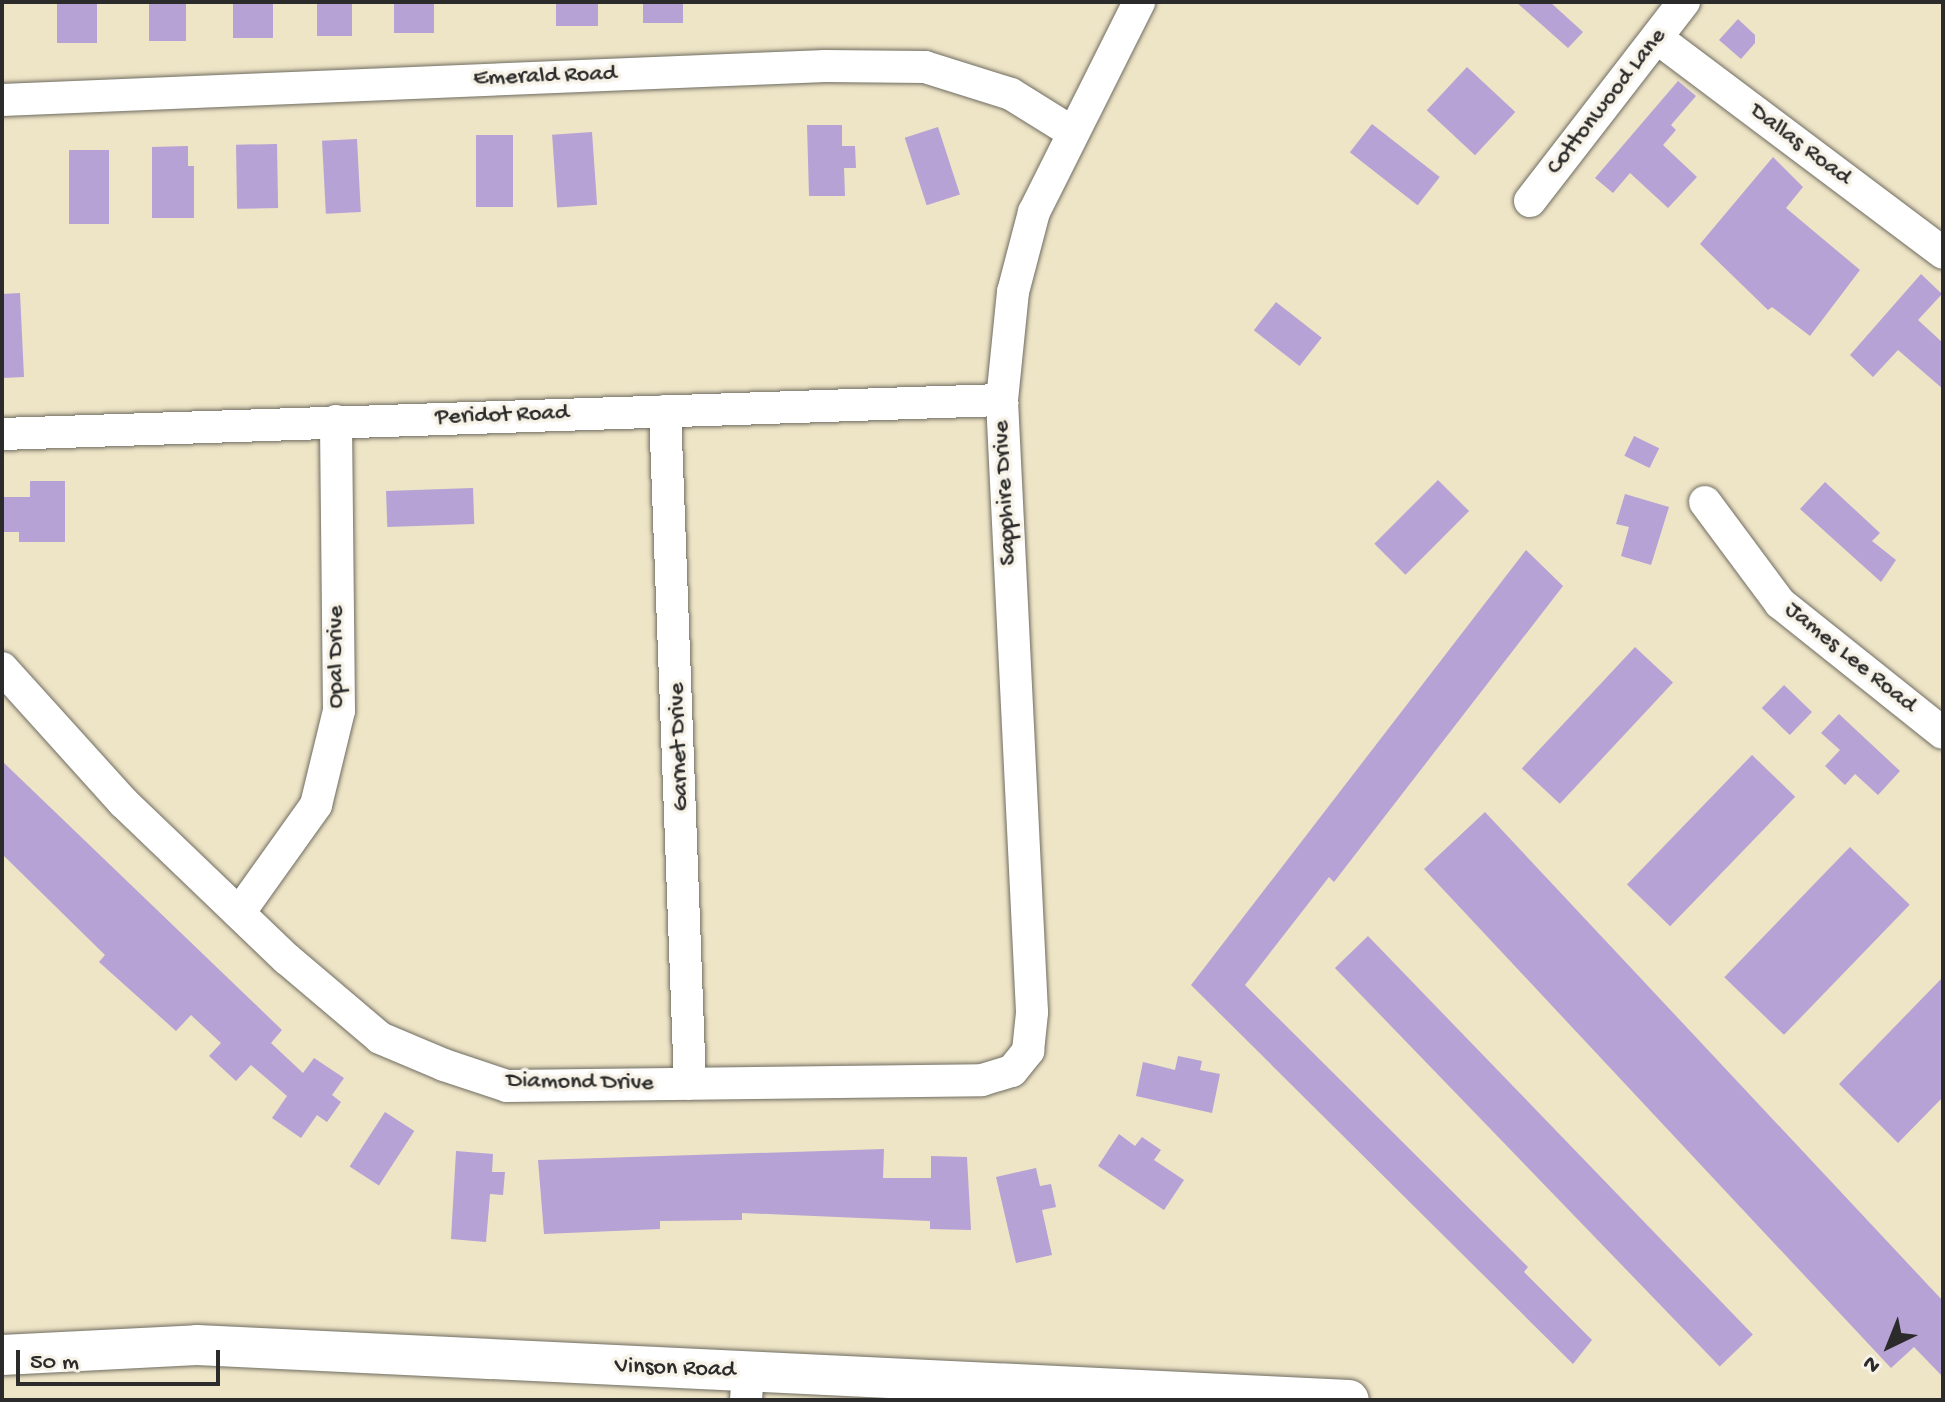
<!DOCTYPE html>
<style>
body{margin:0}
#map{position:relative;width:1945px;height:1402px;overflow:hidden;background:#eee4c6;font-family:"Gochi Hand",sans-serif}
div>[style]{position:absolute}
.building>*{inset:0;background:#b6a2d5;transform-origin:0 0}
.roads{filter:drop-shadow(0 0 2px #6f6c61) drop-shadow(0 0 2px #6f6c61)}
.minor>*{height:32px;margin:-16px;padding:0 16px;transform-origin:16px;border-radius:16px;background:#fff}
.tertiary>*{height:40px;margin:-20px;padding:0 20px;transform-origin:20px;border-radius:20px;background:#fff}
span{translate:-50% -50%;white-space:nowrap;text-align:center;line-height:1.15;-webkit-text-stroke:7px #f7f3e8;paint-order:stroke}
.street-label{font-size:24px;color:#2b2b2b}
.frame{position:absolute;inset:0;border:4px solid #2b2b2b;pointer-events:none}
.north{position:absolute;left:1849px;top:1306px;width:80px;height:80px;-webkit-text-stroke:6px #f7f3e8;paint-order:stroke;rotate:223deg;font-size:22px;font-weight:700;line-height:32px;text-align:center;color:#2b2b2b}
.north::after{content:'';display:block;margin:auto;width:28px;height:36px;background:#2b2b2b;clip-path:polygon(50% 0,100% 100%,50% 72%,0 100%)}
.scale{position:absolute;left:16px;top:1350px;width:204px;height:36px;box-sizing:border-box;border:4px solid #2b2b2b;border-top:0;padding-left:10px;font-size:24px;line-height:28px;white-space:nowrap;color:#2b2b2b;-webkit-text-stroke:6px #f7f3e8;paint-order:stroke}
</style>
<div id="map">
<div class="building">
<div style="left:57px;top:2px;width:40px;height:41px"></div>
<div style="left:149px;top:2px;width:37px;height:39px"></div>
<div style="left:233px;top:2px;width:40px;height:36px"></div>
<div style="left:317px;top:2px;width:35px;height:34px"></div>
<div style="left:394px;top:2px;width:40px;height:31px"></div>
<div style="left:556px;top:2px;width:42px;height:24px"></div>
<div style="left:643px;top:2px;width:40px;height:21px"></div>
<div style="clip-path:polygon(1516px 2px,1550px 2px,1583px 32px,1568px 48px)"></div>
<div style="clip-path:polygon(1738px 19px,1755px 35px,1755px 43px,1741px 59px,1719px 40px)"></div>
<div style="left:1467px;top:67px;width:66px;height:59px;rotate:43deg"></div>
<div style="clip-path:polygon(1678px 81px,1696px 96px,1671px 125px,1676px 130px,1663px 145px,1697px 177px,1668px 208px,1630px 173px,1613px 193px,1595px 178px)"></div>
<div style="left:1372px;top:124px;width:86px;height:36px;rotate:38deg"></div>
<div style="clip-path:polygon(807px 125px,842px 125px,842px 146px,855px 146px,856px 168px,844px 168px,845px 196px,809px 196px)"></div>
<div style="left:938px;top:127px;width:71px;height:35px;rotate:72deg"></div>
<div style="left:592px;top:132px;width:73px;height:40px;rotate:86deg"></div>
<div style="left:476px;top:135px;width:37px;height:72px"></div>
<div style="left:357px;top:139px;width:73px;height:35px;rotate:87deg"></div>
<div style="left:277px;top:144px;width:64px;height:41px;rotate:89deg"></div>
<div style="clip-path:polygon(188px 146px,188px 166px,194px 166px,194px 218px,152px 218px,152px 147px)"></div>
<div style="left:69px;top:150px;width:40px;height:74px"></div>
<div style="clip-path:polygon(1773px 157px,1803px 187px,1786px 208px,1860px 270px,1810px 336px,1772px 307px,1768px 310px,1700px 244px)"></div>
<div style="clip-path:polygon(1921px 274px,1942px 294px,1918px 320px,1943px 343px,1943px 389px,1898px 350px,1873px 377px,1850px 355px)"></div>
<div style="clip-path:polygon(20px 293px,24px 377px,2px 378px,2px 294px)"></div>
<div style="left:1276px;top:302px;width:58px;height:36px;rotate:38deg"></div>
<div style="left:1634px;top:436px;width:28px;height:22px;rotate:26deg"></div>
<div style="left:1438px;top:480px;width:44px;height:90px;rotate:45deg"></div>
<div style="clip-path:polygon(30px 481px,65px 481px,65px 542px,19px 542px,19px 532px,2px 532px,2px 497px,30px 497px)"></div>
<div style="clip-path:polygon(1825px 482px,1880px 533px,1872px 541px,1896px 560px,1881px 582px,1800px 509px)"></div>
<div style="left:473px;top:488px;width:36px;height:87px;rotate:88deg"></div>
<div style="clip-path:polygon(1625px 494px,1669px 507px,1651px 565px,1621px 556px,1629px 527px,1616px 524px)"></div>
<div style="clip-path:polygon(1526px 550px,1563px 586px,1334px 882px,1329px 877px,1245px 985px,1528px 1267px,1524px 1272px,1592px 1340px,1573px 1364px,1191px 985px)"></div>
<div style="left:1635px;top:647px;width:52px;height:166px;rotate:43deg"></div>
<div style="left:1784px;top:685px;width:39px;height:32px;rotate:44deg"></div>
<div style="clip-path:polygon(1839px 714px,1900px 771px,1878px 795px,1855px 774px,1845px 785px,1825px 766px,1840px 750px,1821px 733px)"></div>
<div style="left:1752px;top:755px;width:60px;height:180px;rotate:44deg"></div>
<div style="clip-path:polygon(2px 761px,282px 1030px,271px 1043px,303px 1073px,314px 1058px,344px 1078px,332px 1095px,341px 1102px,327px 1122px,317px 1115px,301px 1138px,272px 1118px,287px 1096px,251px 1065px,236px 1081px,209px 1056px,221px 1043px,191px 1015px,176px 1031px,99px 962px,105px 955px,2px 854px)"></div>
<div style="clip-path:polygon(1485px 812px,1943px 1301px,1943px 1377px,1914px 1347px,1891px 1368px,1424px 869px)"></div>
<div style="left:1850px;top:847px;width:83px;height:181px;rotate:44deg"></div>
<div style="left:1368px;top:936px;width:554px;height:46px;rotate:46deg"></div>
<div style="clip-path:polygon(1943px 977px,1943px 1097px,1898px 1143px,1839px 1084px)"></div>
<div style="clip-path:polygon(1178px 1056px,1202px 1061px,1200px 1070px,1220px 1074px,1212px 1113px,1136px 1096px,1143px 1062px,1175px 1070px)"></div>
<div style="left:385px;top:1112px;width:35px;height:65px;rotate:33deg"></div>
<div style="clip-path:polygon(1119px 1134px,1135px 1146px,1142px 1137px,1161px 1150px,1154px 1160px,1184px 1180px,1164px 1210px,1098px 1166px)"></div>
<div style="clip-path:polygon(884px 1149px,883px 1178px,931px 1178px,931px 1156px,967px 1157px,971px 1230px,930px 1229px,930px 1221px,742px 1213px,742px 1220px,660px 1221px,660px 1229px,544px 1234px,538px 1160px)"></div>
<div style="clip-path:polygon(456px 1151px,493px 1154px,492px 1172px,505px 1172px,503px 1195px,490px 1194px,486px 1242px,451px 1239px)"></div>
<div style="clip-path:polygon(1036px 1168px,1040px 1186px,1051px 1184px,1056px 1207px,1042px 1210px,1052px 1255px,1016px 1263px,996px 1177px)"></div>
</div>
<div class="roads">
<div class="minor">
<div style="left:1657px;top:38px;width:358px;rotate:36.9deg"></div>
<div style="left:2px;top:100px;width:824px;rotate:-2.37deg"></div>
<div style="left:825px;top:66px;width:100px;rotate:0.6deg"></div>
<div style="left:925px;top:67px;width:90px;rotate:17.4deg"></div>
<div style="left:1011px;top:94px;width:72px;rotate:31.9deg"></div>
<div style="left:1530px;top:201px;width:252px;rotate:-52.3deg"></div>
<div style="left:665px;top:411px;width:673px;rotate:87.87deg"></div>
<div style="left:2px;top:434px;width:1001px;rotate:-1.95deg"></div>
<div style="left:1705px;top:502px;width:126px;rotate:53.4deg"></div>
<div style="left:1780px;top:603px;width:208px;rotate:38.6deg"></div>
<div style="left:2px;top:668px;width:181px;rotate:47.9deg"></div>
<div style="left:123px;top:802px;width:227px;rotate:43.8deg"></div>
<div style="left:287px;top:959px;width:122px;rotate:40.3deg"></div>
<div style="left:380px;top:1038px;width:69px;rotate:22.9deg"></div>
<div style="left:444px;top:1065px;width:66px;rotate:18.4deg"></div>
<div style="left:507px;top:1086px;width:475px;rotate:-0.7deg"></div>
<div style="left:982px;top:1080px;width:31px;rotate:-17deg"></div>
<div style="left:1012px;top:1071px;width:26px;rotate:-51deg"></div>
<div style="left:1028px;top:1051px;width:39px;rotate:-84deg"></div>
<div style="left:1032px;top:1012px;width:613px;rotate:-92.81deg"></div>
<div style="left:1002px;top:400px;width:109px;rotate:-84.2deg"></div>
<div style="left:1013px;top:292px;width:83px;rotate:-75.3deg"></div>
<div style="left:1034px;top:212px;width:235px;rotate:-63.4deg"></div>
<div style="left:239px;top:913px;width:133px;rotate:-54.5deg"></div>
<div style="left:316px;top:805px;width:97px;rotate:-76.3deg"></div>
<div style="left:339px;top:711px;width:290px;rotate:-90.6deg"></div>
<div style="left:746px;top:1400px;width:27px;rotate:-86deg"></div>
</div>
<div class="tertiary">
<div style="left:2px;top:1355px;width:195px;rotate:-2.9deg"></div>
<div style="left:197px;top:1345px;width:1153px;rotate:2.73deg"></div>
</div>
</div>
<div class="street-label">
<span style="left:545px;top:77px;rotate:-2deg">Emerald Road</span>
<span style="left:1607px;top:102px;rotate:-52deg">Cottonwood Lane</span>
<span style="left:1800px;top:145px;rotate:37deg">Dallas Road</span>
<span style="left:502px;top:416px;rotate:-2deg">Peridot Road</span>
<span style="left:1006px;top:493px;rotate:-93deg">Sapphire Drive</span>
<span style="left:337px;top:657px;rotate:-90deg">Opal Drive</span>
<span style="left:1850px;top:658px;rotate:39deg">James Lee Road</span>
<span style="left:680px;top:747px;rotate:-92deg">Garnet Drive</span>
<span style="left:580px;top:1083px;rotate:1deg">Diamond Drive</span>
<span style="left:675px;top:1369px;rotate:2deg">Vinson Road</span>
</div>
<div class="frame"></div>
<div class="north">N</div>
<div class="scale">50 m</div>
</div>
